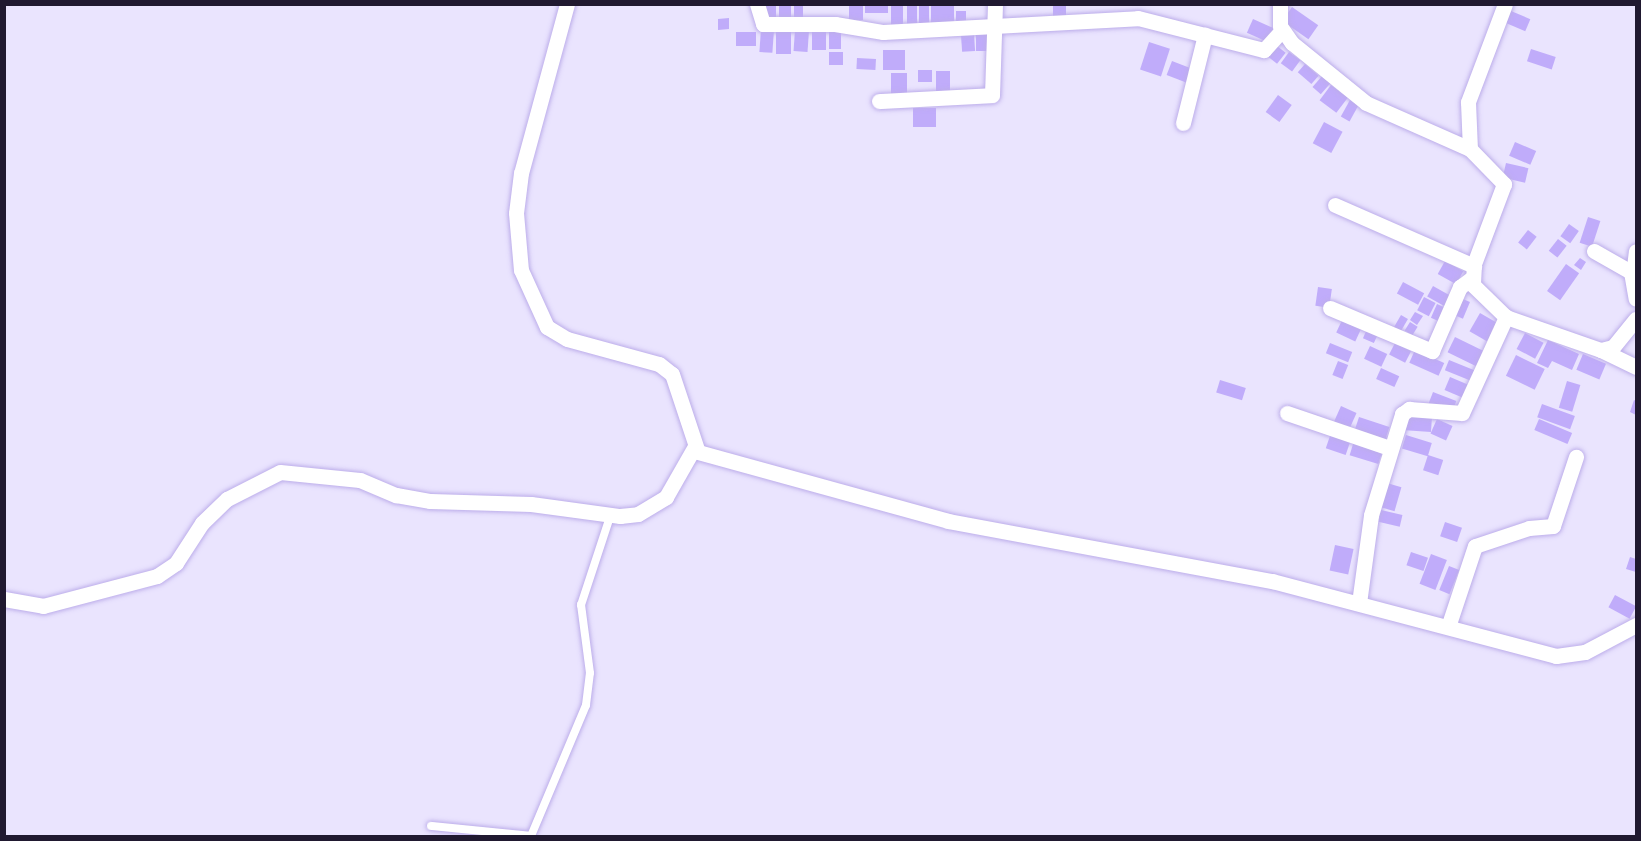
<!DOCTYPE html>
<style>
body{margin:0}
#map{position:relative;width:1641px;height:841px;overflow:hidden;background:#eae4fe;font-family:"Alegreya Sans",sans-serif}
div>[style]{position:absolute}
.building>*{inset:0;background:#c0acfa;transform-origin:0 0}
.roads{filter:drop-shadow(0 0 2px #bcadea) drop-shadow(0 0 2px #bcadea)}
.service>*{height:8px;margin:-4px;padding:0 4px;transform-origin:4px;border-radius:4px;background:#fff}
.minor>*{height:15px;margin:-7.5px;padding:0 7.5px;transform-origin:7.5px;border-radius:7.5px;background:#fff}
span{translate:-50% -50%;white-space:nowrap;text-align:center;line-height:1.15;-webkit-text-stroke:6px #eae4fe;paint-order:stroke}
.frame{position:absolute;inset:0;border:6px solid #201930;pointer-events:none}
</style>
<div id="map">
<div class="building">
<div style="left:760px;top:4px;width:16px;height:15px"></div>
<div style="left:779px;top:4px;width:12px;height:20px"></div>
<div style="left:794px;top:4px;width:9px;height:20px"></div>
<div style="left:849px;top:4px;width:14px;height:16px"></div>
<div style="left:891px;top:4px;width:12px;height:21px"></div>
<div style="left:907px;top:4px;width:10px;height:23px"></div>
<div style="left:919px;top:4px;width:10px;height:26px"></div>
<div style="left:931px;top:4px;width:23px;height:26px"></div>
<div style="left:1053px;top:4px;width:13px;height:14px"></div>
<div style="left:865px;top:5px;width:23px;height:8px"></div>
<div style="left:1292px;top:7px;width:32px;height:17px;rotate:35deg"></div>
<div style="left:956px;top:11px;width:10px;height:17px"></div>
<div style="left:1511px;top:11px;width:21px;height:13px;rotate:23deg"></div>
<div style="clip-path:polygon(729px 18px,729px 29px,718px 30px,718px 19px)"></div>
<div style="left:1253px;top:19px;width:27px;height:15px;rotate:24deg"></div>
<div style="left:829px;top:27px;width:12px;height:22px"></div>
<div style="left:761px;top:29px;width:13px;height:23px;rotate:4deg"></div>
<div style="left:812px;top:29px;width:14px;height:21px"></div>
<div style="left:795px;top:30px;width:14px;height:21px;rotate:4deg"></div>
<div style="left:736px;top:32px;width:20px;height:14px"></div>
<div style="left:776px;top:32px;width:15px;height:22px"></div>
<div style="left:974px;top:35px;width:16px;height:13px;rotate:86deg"></div>
<div style="left:976px;top:35px;width:13px;height:16px"></div>
<div style="left:1149px;top:42px;width:22px;height:29px;rotate:18deg"></div>
<div style="left:1277px;top:46px;width:11px;height:14px;rotate:38deg"></div>
<div style="left:1531px;top:49px;width:26px;height:13px;rotate:18deg"></div>
<div style="left:883px;top:50px;width:22px;height:20px"></div>
<div style="left:829px;top:52px;width:14px;height:13px"></div>
<div style="left:1289px;top:52px;width:14px;height:14px;rotate:36deg"></div>
<div style="left:857px;top:58px;width:19px;height:11px;rotate:3deg"></div>
<div style="left:1172px;top:61px;width:25px;height:15px;rotate:21deg"></div>
<div style="left:1305px;top:64px;width:18px;height:11px;rotate:41deg"></div>
<div style="left:918px;top:70px;width:14px;height:12px"></div>
<div style="left:936px;top:71px;width:14px;height:21px"></div>
<div style="left:891px;top:73px;width:16px;height:26px"></div>
<div style="left:1323px;top:75px;width:11px;height:16px;rotate:41deg"></div>
<div style="left:1331px;top:85px;width:21px;height:19px;rotate:37deg"></div>
<div style="left:1278px;top:95px;width:17px;height:21px;rotate:36deg"></div>
<div style="left:1350px;top:100px;width:10px;height:19px;rotate:29deg"></div>
<div style="left:913px;top:108px;width:23px;height:19px"></div>
<div style="left:1324px;top:122px;width:21px;height:24px;rotate:28deg"></div>
<div style="left:1515px;top:142px;width:23px;height:15px;rotate:23deg"></div>
<div style="left:1506px;top:163px;width:23px;height:15px;rotate:13deg"></div>
<div style="left:1588px;top:217px;width:13px;height:27px;rotate:18deg"></div>
<div style="left:1569px;top:224px;width:12px;height:15px;rotate:35deg"></div>
<div style="left:1528px;top:230px;width:11px;height:16px;rotate:38deg"></div>
<div style="left:1558px;top:239px;width:11px;height:15px;rotate:38deg"></div>
<div style="clip-path:polygon(1580px 258px,1586px 262px,1581px 270px,1574px 265px)"></div>
<div style="left:1445px;top:261px;width:21px;height:15px;rotate:29deg"></div>
<div style="left:1566px;top:264px;width:16px;height:33px;rotate:35deg"></div>
<div style="left:1403px;top:282px;width:24px;height:13px;rotate:28deg"></div>
<div style="left:1433px;top:286px;width:21px;height:12px;rotate:29deg"></div>
<div style="left:1318px;top:287px;width:14px;height:19px;rotate:8deg"></div>
<div style="left:1424px;top:297px;width:13px;height:15px;rotate:27deg"></div>
<div style="left:1458px;top:297px;width:13px;height:18px;rotate:23deg"></div>
<div style="left:1437px;top:304px;width:12px;height:15px;rotate:24deg"></div>
<div style="clip-path:polygon(1415px 312px,1423px 316px,1417px 325px,1410px 320px)"></div>
<div style="left:1480px;top:313px;width:20px;height:21px;rotate:30deg"></div>
<div style="left:1401px;top:315px;width:8px;height:20px;rotate:30deg"></div>
<div style="left:1343px;top:318px;width:21px;height:16px;rotate:25deg"></div>
<div style="left:1410px;top:322px;width:9px;height:10px;rotate:32deg"></div>
<div style="left:1367px;top:329px;width:12px;height:10px;rotate:24deg"></div>
<div style="left:1525px;top:333px;width:21px;height:18px;rotate:28deg"></div>
<div style="left:1455px;top:337px;width:37px;height:17px;rotate:26deg"></div>
<div style="clip-path:polygon(1548px 340px,1579px 354px,1572px 370px,1552px 361px,1548px 368px,1537px 363px)"></div>
<div style="left:1330px;top:343px;width:24px;height:11px;rotate:22deg"></div>
<div style="left:1395px;top:343px;width:18px;height:13px;rotate:27deg"></div>
<div style="left:1370px;top:346px;width:19px;height:14px;rotate:25deg"></div>
<div style="left:1415px;top:350px;width:32px;height:14px;rotate:24deg"></div>
<div style="left:1583px;top:354px;width:25px;height:17px;rotate:23deg"></div>
<div style="left:1516px;top:355px;width:32px;height:23px;rotate:26deg"></div>
<div style="left:1449px;top:360px;width:32px;height:11px;rotate:22deg"></div>
<div style="left:1338px;top:361px;width:11px;height:15px;rotate:22deg"></div>
<div style="left:1381px;top:368px;width:20px;height:12px;rotate:24deg"></div>
<div style="left:1450px;top:377px;width:25px;height:14px;rotate:23deg"></div>
<div style="left:1220px;top:380px;width:27px;height:13px;rotate:17deg"></div>
<div style="left:1567px;top:381px;width:14px;height:28px;rotate:17deg"></div>
<div style="left:1433px;top:392px;width:25px;height:13px;rotate:21deg"></div>
<div style="clip-path:polygon(1634px 400px,1636px 401px,1636px 415px,1630px 412px)"></div>
<div style="left:1542px;top:404px;width:35px;height:14px;rotate:20deg"></div>
<div style="left:1341px;top:406px;width:17px;height:22px;rotate:24deg"></div>
<div style="left:1403px;top:416px;width:29px;height:14px;rotate:4deg"></div>
<div style="left:1359px;top:417px;width:32px;height:18px;rotate:18deg"></div>
<div style="left:1437px;top:419px;width:17px;height:16px;rotate:24deg"></div>
<div style="left:1539px;top:419px;width:36px;height:12px;rotate:23deg"></div>
<div style="left:1331px;top:433px;width:21px;height:16px;rotate:19deg"></div>
<div style="left:1406px;top:435px;width:27px;height:14px;rotate:17deg"></div>
<div style="left:1354px;top:441px;width:30px;height:15px;rotate:17deg"></div>
<div style="left:1428px;top:455px;width:16px;height:16px;rotate:18deg"></div>
<div style="left:1387px;top:483px;width:15px;height:25px;rotate:16deg"></div>
<div style="left:1381px;top:510px;width:22px;height:12px;rotate:13deg"></div>
<div style="left:1445px;top:522px;width:18px;height:15px;rotate:19deg"></div>
<div style="left:1335px;top:545px;width:19px;height:26px;rotate:12deg"></div>
<div style="left:1411px;top:552px;width:18px;height:14px;rotate:19deg"></div>
<div style="left:1431px;top:554px;width:17px;height:32px;rotate:21deg"></div>
<div style="clip-path:polygon(1630px 557px,1636px 559px,1636px 572px,1626px 569px)"></div>
<div style="left:1449px;top:566px;width:11px;height:26px;rotate:22deg"></div>
<div style="left:1615px;top:595px;width:24px;height:14px;rotate:28deg"></div>
</div>
<div class="roads">
<div class="service">
<div style="left:431px;top:826px;width:100px;rotate:5.7deg"></div>
<div style="left:531px;top:836px;width:142px;rotate:-67.2deg"></div>
<div style="left:586px;top:705px;width:32px;rotate:-83deg"></div>
<div style="left:590px;top:673px;width:69px;rotate:-97.5deg"></div>
<div style="left:581px;top:605px;width:96px;rotate:-71.8deg"></div>
</div>
<div class="minor">
<div style="left:567px;top:4px;width:175px;rotate:105.2deg"></div>
<div style="left:521px;top:173px;width:40px;rotate:97.1deg"></div>
<div style="left:516px;top:213px;width:57px;rotate:85deg"></div>
<div style="left:521px;top:270px;width:63px;rotate:65.5deg"></div>
<div style="left:547px;top:327px;width:23px;rotate:31deg"></div>
<div style="left:567px;top:339px;width:95px;rotate:15.2deg"></div>
<div style="left:659px;top:364px;width:16px;rotate:38deg"></div>
<div style="left:672px;top:374px;width:82px;rotate:71.6deg"></div>
<div style="left:698px;top:452px;width:259px;rotate:15.4deg"></div>
<div style="left:948px;top:521px;width:330px;rotate:10.5deg"></div>
<div style="left:1272px;top:581px;width:294px;rotate:14.8deg"></div>
<div style="left:1556px;top:656px;width:29px;rotate:-8deg"></div>
<div style="left:1585px;top:652px;width:58px;rotate:-27.9deg"></div>
<div style="left:757px;top:4px;width:21px;rotate:73deg"></div>
<div style="left:763px;top:24px;width:72px"></div>
<div style="left:835px;top:24px;width:49px;rotate:9.5deg"></div>
<div style="left:883px;top:32px;width:255px;rotate:-3.1deg"></div>
<div style="left:1138px;top:18px;width:130px;rotate:14.3deg"></div>
<div style="left:1264px;top:50px;width:27px;rotate:-48deg"></div>
<div style="left:1280px;top:4px;width:22px;rotate:90deg"></div>
<div style="left:1280px;top:26px;width:21px;rotate:55deg"></div>
<div style="left:1292px;top:43px;width:95px;rotate:39deg"></div>
<div style="left:1366px;top:103px;width:114px;rotate:23.9deg"></div>
<div style="left:1505px;top:4px;width:105px;rotate:110.7deg"></div>
<div style="left:1468px;top:102px;width:47px;rotate:87.6deg"></div>
<div style="left:1470px;top:149px;width:49px;rotate:45.8deg"></div>
<div style="left:1504px;top:184px;width:85px;rotate:110.6deg"></div>
<div style="left:1474px;top:264px;width:21px;rotate:93deg"></div>
<div style="left:1473px;top:285px;width:46px;rotate:44.1deg"></div>
<div style="left:1506px;top:317px;width:101px;rotate:19.2deg"></div>
<div style="left:1601px;top:350px;width:12px;rotate:-14deg"></div>
<div style="left:1613px;top:347px;width:36px;rotate:-51deg"></div>
<div style="left:879px;top:101px;width:113px;rotate:-3deg"></div>
<div style="left:992px;top:95px;width:91px;rotate:-88.1deg"></div>
<div style="left:1183px;top:123px;width:91px;rotate:-76deg"></div>
<div style="left:1335px;top:205px;width:152px;rotate:23.7deg"></div>
<div style="left:1594px;top:251px;width:43px;rotate:29.6deg"></div>
<div style="left:1631px;top:272px;width:27px;rotate:80deg"></div>
<div style="left:1633px;top:275px;width:24px;rotate:-83deg"></div>
<div style="left:1330px;top:308px;width:111px;rotate:22.9deg"></div>
<div style="left:1432px;top:351px;width:70px;rotate:-66.4deg"></div>
<div style="left:1460px;top:287px;width:15px;rotate:-37deg"></div>
<div style="left:1601px;top:350px;width:39px;rotate:26deg"></div>
<div style="left:1287px;top:413px;width:109px;rotate:18.8deg"></div>
<div style="left:4px;top:599px;width:40px;rotate:10deg"></div>
<div style="left:43px;top:606px;width:118px;rotate:-14.7deg"></div>
<div style="left:157px;top:576px;width:23px;rotate:-34deg"></div>
<div style="left:176px;top:563px;width:48px;rotate:-57deg"></div>
<div style="left:202px;top:523px;width:35px;rotate:-44deg"></div>
<div style="left:227px;top:499px;width:59px;rotate:-27deg"></div>
<div style="left:280px;top:472px;width:80px;rotate:5.7deg"></div>
<div style="left:360px;top:480px;width:39px;rotate:23deg"></div>
<div style="left:396px;top:495px;width:35px;rotate:10deg"></div>
<div style="left:430px;top:501px;width:101px;rotate:1.7deg"></div>
<div style="left:531px;top:504px;width:90px;rotate:7.7deg"></div>
<div style="left:620px;top:516px;width:18px;rotate:-6deg"></div>
<div style="left:638px;top:514px;width:33px;rotate:-31deg"></div>
<div style="left:666px;top:497px;width:56px;rotate:-60.3deg"></div>
<div style="left:1359px;top:603px;width:89px;rotate:-82.2deg"></div>
<div style="left:1371px;top:515px;width:106px;rotate:-72.9deg"></div>
<div style="left:1402px;top:414px;width:9px;rotate:-36deg"></div>
<div style="left:1409px;top:409px;width:53px;rotate:4.3deg"></div>
<div style="left:1462px;top:413px;width:106px;rotate:-65.4deg"></div>
<div style="left:1449px;top:624px;width:82px;rotate:-71.6deg"></div>
<div style="left:1475px;top:546px;width:57px;rotate:-18.4deg"></div>
<div style="left:1529px;top:528px;width:24px;rotate:-5deg"></div>
<div style="left:1553px;top:526px;width:73px;rotate:-71.6deg"></div>
</div>
</div>
<div class="frame"></div>
</div>
